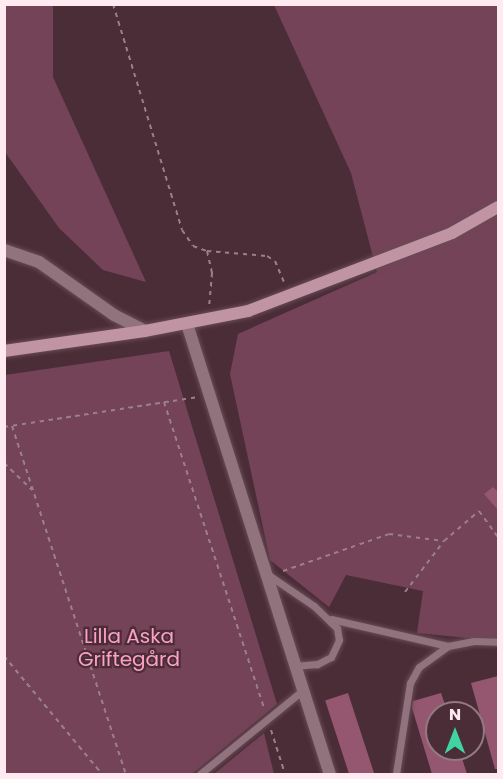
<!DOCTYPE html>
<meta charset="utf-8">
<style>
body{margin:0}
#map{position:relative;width:503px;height:779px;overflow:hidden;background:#4b2d38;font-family:Poppins,sans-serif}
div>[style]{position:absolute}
.green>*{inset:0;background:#754357}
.building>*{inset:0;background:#94576f;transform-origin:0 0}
.path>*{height:2px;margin-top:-1px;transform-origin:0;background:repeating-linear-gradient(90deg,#9a8089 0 4.5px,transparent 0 9px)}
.roads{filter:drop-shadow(0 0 2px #684b56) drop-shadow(0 0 2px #684b56)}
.lane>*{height:7px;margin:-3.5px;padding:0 3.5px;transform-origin:3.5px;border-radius:3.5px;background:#90737d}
.street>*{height:12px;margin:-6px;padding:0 6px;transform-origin:6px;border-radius:6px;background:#90737d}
.secondary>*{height:12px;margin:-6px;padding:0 6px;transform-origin:6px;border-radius:6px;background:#c194a4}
span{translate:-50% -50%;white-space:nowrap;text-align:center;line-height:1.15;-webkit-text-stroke:4.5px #4b2d38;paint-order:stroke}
.park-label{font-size:20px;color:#fca0c4}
.frame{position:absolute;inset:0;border:6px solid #ffeaf1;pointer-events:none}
.north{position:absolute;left:425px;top:701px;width:60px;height:60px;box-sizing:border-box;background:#4b2d38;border:2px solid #937982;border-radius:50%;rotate:0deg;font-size:16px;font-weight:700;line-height:24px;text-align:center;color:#ffeaf1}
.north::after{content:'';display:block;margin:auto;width:21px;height:27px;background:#40d4a2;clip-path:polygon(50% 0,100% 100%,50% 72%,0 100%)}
</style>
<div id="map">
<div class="green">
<div style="clip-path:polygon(4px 5px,53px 5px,53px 77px,146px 282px,103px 270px,59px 228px,5px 152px)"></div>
<div style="clip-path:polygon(274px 5px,498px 5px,498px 641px,417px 633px,423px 591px,346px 575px,329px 607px,270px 560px,230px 374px,238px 334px,377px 272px,351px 173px)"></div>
<div style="clip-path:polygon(169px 351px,277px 704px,192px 774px,5px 774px,5px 375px)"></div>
<div style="clip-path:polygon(264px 733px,274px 774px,214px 774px)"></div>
</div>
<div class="building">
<div style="clip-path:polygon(493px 487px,498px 492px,498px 510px,484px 494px)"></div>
<div style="clip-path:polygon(498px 676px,498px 769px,495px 769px,471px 683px)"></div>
<div style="left:348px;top:693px;width:85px;height:24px;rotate:72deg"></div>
<div style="clip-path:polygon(441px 693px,448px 713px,437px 713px,437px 749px,459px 749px,467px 774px,432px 774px,412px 708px,413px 701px)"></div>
</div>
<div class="path">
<div style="left:113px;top:4px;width:236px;rotate:73deg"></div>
<div style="left:182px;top:230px;width:19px;rotate:55deg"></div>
<div style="left:193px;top:246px;width:15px;rotate:20deg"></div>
<div style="left:207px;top:251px;width:60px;rotate:4.8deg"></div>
<div style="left:267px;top:256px;width:9px;rotate:32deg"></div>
<div style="left:275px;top:261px;width:26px;rotate:67deg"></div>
<div style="left:207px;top:251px;width:23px;rotate:77deg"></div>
<div style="left:212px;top:273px;width:32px;rotate:95deg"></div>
<div style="left:164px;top:402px;width:322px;rotate:71.9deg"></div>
<div style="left:12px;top:426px;width:366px;rotate:71.9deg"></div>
<div style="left:4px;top:427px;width:195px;rotate:-8.8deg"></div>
<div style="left:4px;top:463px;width:39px;rotate:44deg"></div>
<div style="left:283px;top:571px;width:112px;rotate:-19.2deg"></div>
<div style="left:389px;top:534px;width:55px;rotate:7.3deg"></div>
<div style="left:444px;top:541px;width:46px;rotate:-40.6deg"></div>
<div style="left:479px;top:511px;width:32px;rotate:54deg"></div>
<div style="left:405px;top:592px;width:64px;rotate:-52.6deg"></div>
<div style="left:4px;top:656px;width:153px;rotate:50.3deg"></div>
<div style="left:271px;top:730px;width:46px;rotate:72.3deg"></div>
</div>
<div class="roads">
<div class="lane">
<div style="left:267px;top:574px;width:57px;rotate:34.2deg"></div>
<div style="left:314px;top:606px;width:32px;rotate:44deg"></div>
<div style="left:337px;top:628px;width:12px;rotate:81deg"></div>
<div style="left:339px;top:640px;width:19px;rotate:115deg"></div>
<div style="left:331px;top:657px;width:16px;rotate:153deg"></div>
<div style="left:317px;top:664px;width:21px;rotate:175deg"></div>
<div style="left:331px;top:619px;width:120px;rotate:13deg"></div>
<div style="left:200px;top:774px;width:133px;rotate:-39.2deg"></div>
<div style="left:396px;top:774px;width:92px;rotate:-81.3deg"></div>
<div style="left:410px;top:683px;width:18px;rotate:-61deg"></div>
<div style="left:419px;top:667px;width:36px;rotate:-36deg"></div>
<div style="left:448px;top:646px;width:26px;rotate:-11deg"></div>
<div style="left:474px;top:641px;width:24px;rotate:2deg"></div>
</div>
<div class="street">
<div style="left:4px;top:250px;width:37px;rotate:19deg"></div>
<div style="left:39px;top:262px;width:92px;rotate:35.2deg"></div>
<div style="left:114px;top:315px;width:35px;rotate:27deg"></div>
<div style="left:187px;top:324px;width:472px;rotate:72.4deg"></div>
</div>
<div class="secondary">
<div style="left:4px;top:351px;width:142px;rotate:-8.1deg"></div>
<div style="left:145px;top:331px;width:105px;rotate:-11deg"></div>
<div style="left:248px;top:311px;width:218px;rotate:-20.9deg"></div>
<div style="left:452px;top:233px;width:53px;rotate:-29.5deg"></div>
</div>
</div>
<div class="park-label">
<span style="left:129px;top:648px">Lilla Aska<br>Griftegård</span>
</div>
<div class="frame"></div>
<div class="north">N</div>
</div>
